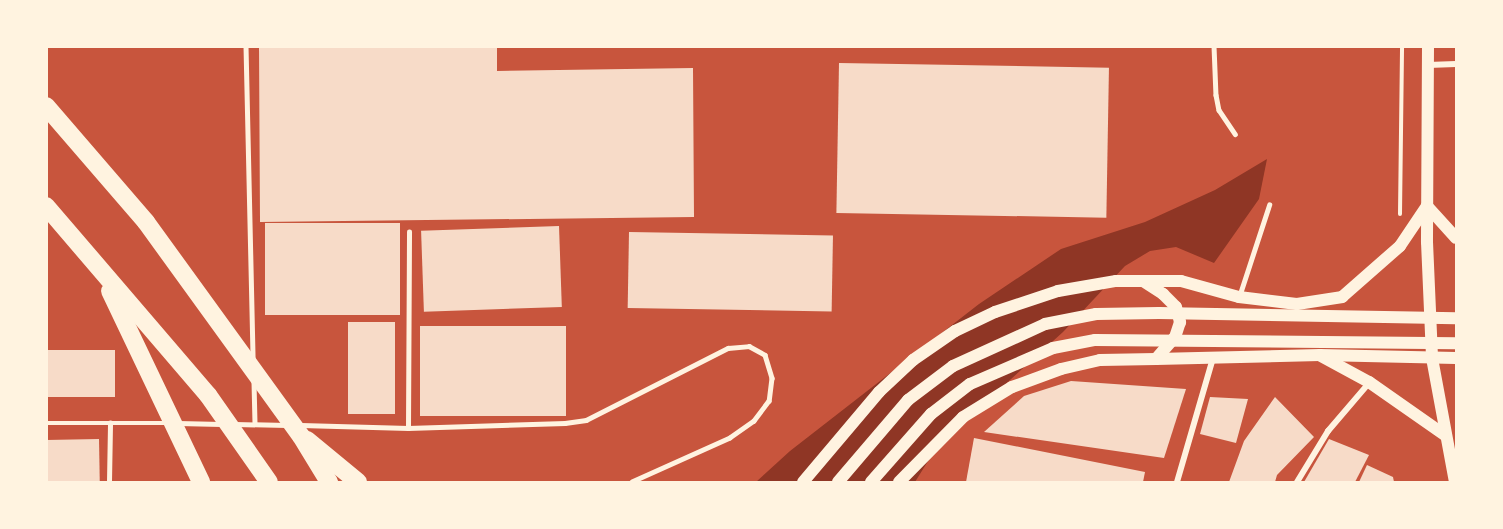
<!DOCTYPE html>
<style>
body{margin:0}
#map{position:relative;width:1503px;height:529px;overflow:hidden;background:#c8553d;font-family:Karla,sans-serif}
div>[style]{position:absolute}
.water>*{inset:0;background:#8f3625}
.building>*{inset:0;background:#f7dbc8;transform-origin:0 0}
.path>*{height:4px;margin:-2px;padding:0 2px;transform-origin:2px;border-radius:2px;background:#fff3e0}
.service>*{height:4.5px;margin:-2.25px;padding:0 2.25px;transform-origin:2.25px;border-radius:2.25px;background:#fff3e0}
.minor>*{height:6px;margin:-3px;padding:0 3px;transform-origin:3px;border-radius:3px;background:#fff3e0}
.secondary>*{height:12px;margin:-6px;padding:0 6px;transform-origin:6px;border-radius:6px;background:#fff3e0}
.motorway>*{height:18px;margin:-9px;padding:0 9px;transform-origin:9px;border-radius:9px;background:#fff3e0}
span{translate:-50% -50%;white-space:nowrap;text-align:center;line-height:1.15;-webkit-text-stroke:6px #fff3e0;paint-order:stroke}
.frame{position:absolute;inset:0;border:48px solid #fff3e0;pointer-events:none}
</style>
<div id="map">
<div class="water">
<div style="clip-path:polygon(1267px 159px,1259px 199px,1214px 263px,1176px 247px,1150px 251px,1125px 266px,1063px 332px,938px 445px,915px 482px,756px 482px,790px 451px,979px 304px,1061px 249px,1145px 222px,1215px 190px)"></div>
</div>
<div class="building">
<div style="clip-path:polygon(259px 46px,497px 46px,497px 71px,693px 68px,694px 217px,260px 222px)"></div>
<div style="left:839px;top:63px;width:270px;height:150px;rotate:1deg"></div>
<div style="left:265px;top:223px;width:135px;height:92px"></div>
<div style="left:559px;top:226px;width:81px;height:138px;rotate:88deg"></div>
<div style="left:629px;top:232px;width:204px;height:76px;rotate:1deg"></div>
<div style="left:348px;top:322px;width:47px;height:92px"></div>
<div style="left:566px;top:326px;width:90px;height:146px;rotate:90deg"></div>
<div style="left:115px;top:350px;width:47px;height:69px;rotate:90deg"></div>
<div style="clip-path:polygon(1071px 381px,1186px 389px,1164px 458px,984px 432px,1024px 396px)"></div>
<div style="clip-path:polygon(1210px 397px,1248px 399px,1236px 443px,1200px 434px)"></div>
<div style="clip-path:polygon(1275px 397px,1314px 437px,1277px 475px,1275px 482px,1229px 482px,1244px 441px)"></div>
<div style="clip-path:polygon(974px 438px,1145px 472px,1143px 482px,966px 482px)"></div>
<div style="left:99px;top:439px;width:43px;height:53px;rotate:89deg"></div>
<div style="clip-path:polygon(1329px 439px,1369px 455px,1355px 482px,1304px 482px)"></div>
<div style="clip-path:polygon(1367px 465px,1393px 477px,1394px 482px,1359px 482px)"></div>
</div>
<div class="path">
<div style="left:1400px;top:214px;width:168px;rotate:-89.3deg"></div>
</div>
<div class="service">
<div style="left:246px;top:46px;width:312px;rotate:88.7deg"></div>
<div style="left:1214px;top:46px;width:49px;rotate:87.7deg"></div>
<div style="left:1216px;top:95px;width:15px;rotate:79deg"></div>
<div style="left:1219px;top:110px;width:29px;rotate:56deg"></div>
<div style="left:1239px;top:297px;width:97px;rotate:-71.9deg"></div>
<div style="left:254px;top:382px;width:42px;rotate:88.6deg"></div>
<div style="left:46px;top:423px;width:121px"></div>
<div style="left:178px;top:423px;width:43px;rotate:1.3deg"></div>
<div style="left:235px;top:424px;width:52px;rotate:1.1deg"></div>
<div style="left:301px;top:425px;width:107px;rotate:1.6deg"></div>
<div style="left:408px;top:428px;width:157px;rotate:-1.8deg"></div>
<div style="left:565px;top:423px;width:21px;rotate:-8deg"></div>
<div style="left:586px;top:420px;width:159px;rotate:-26.9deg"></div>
<div style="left:728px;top:348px;width:21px;rotate:-5deg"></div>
<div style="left:749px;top:346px;width:18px;rotate:29deg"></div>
<div style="left:765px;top:355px;width:24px;rotate:73deg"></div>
<div style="left:772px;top:378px;width:23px;rotate:97deg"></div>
<div style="left:769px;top:401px;width:25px;rotate:127deg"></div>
<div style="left:754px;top:421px;width:29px;rotate:145deg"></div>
<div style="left:730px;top:438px;width:107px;rotate:155.8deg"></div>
<div style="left:408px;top:428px;width:196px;rotate:-89.7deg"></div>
<div style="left:109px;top:482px;width:59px;rotate:-89deg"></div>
</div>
<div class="minor">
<div style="left:1428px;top:65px;width:28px;rotate:-2deg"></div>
<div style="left:1177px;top:482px;width:129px;rotate:-73.8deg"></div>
<div style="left:1297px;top:482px;width:60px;rotate:-58.7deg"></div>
<div style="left:1328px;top:431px;width:63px;rotate:-49.5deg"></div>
</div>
<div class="secondary">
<div style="left:1428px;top:46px;width:196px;rotate:90.3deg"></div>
<div style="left:1427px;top:242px;width:116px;rotate:87.5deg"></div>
<div style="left:1432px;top:358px;width:126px;rotate:79.5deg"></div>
<div style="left:1427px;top:206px;width:43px;rotate:47.8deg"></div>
<div style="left:1143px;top:281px;width:24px;rotate:33deg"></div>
<div style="left:1163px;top:294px;width:18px;rotate:45deg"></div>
<div style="left:1176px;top:307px;width:16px;rotate:75deg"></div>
<div style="left:1180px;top:322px;width:16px;rotate:108deg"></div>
<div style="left:1175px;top:337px;width:29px;rotate:131deg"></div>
<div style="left:1321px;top:356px;width:55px;rotate:28.4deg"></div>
<div style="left:1369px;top:382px;width:94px;rotate:35deg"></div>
<div style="left:803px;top:482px;width:118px;rotate:-49.8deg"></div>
<div style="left:879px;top:392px;width:47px;rotate:-43.3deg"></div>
<div style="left:913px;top:360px;width:51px;rotate:-34.6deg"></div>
<div style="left:955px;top:331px;width:44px;rotate:-25.4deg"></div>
<div style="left:995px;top:312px;width:66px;rotate:-18.4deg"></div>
<div style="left:1058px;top:291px;width:59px;rotate:-9.8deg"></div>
<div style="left:1116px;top:281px;width:65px"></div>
<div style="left:1181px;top:281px;width:60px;rotate:15.4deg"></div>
<div style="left:1239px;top:297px;width:58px;rotate:6.9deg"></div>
<div style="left:1297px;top:304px;width:46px;rotate:-8.8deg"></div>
<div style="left:1342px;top:297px;width:77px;rotate:-41.3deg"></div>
<div style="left:1400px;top:246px;width:48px;rotate:-56deg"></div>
<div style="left:838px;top:482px;width:108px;rotate:-49.5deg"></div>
<div style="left:908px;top:400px;width:56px;rotate:-37.1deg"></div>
<div style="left:953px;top:366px;width:101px;rotate:-24.5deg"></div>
<div style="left:1045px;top:324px;width:52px;rotate:-11.1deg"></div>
<div style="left:1096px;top:314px;width:63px;rotate:-0.9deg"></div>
<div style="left:1159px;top:313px;width:297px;rotate:1deg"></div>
<div style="left:871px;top:482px;width:91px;rotate:-48.6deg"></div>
<div style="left:931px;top:414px;width:49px;rotate:-37.6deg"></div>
<div style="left:970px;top:384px;width:90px;rotate:-23.4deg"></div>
<div style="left:1053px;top:348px;width:43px;rotate:-10.8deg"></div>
<div style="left:1095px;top:340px;width:361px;rotate:0.5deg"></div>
<div style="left:899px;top:482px;width:91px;rotate:-45.4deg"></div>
<div style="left:963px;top:417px;width:57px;rotate:-31.5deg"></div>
<div style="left:1012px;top:387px;width:52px;rotate:-20.2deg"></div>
<div style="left:1061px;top:369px;width:40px;rotate:-13deg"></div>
<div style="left:1100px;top:360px;width:56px;rotate:-1deg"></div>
<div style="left:1156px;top:359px;width:164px;rotate:-1.4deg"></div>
<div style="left:1320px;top:355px;width:136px;rotate:1.3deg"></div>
</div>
<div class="motorway">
<div style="left:46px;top:106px;width:153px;rotate:49.2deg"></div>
<div style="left:146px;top:222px;width:264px;rotate:54.1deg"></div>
<div style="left:301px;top:436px;width:54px;rotate:58.7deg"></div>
<div style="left:46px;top:206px;width:249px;rotate:49.4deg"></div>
<div style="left:208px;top:395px;width:106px;rotate:55deg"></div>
<div style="left:110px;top:291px;width:212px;rotate:64.5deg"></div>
<div style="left:307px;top:440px;width:66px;rotate:39.5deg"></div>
</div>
<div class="frame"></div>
</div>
